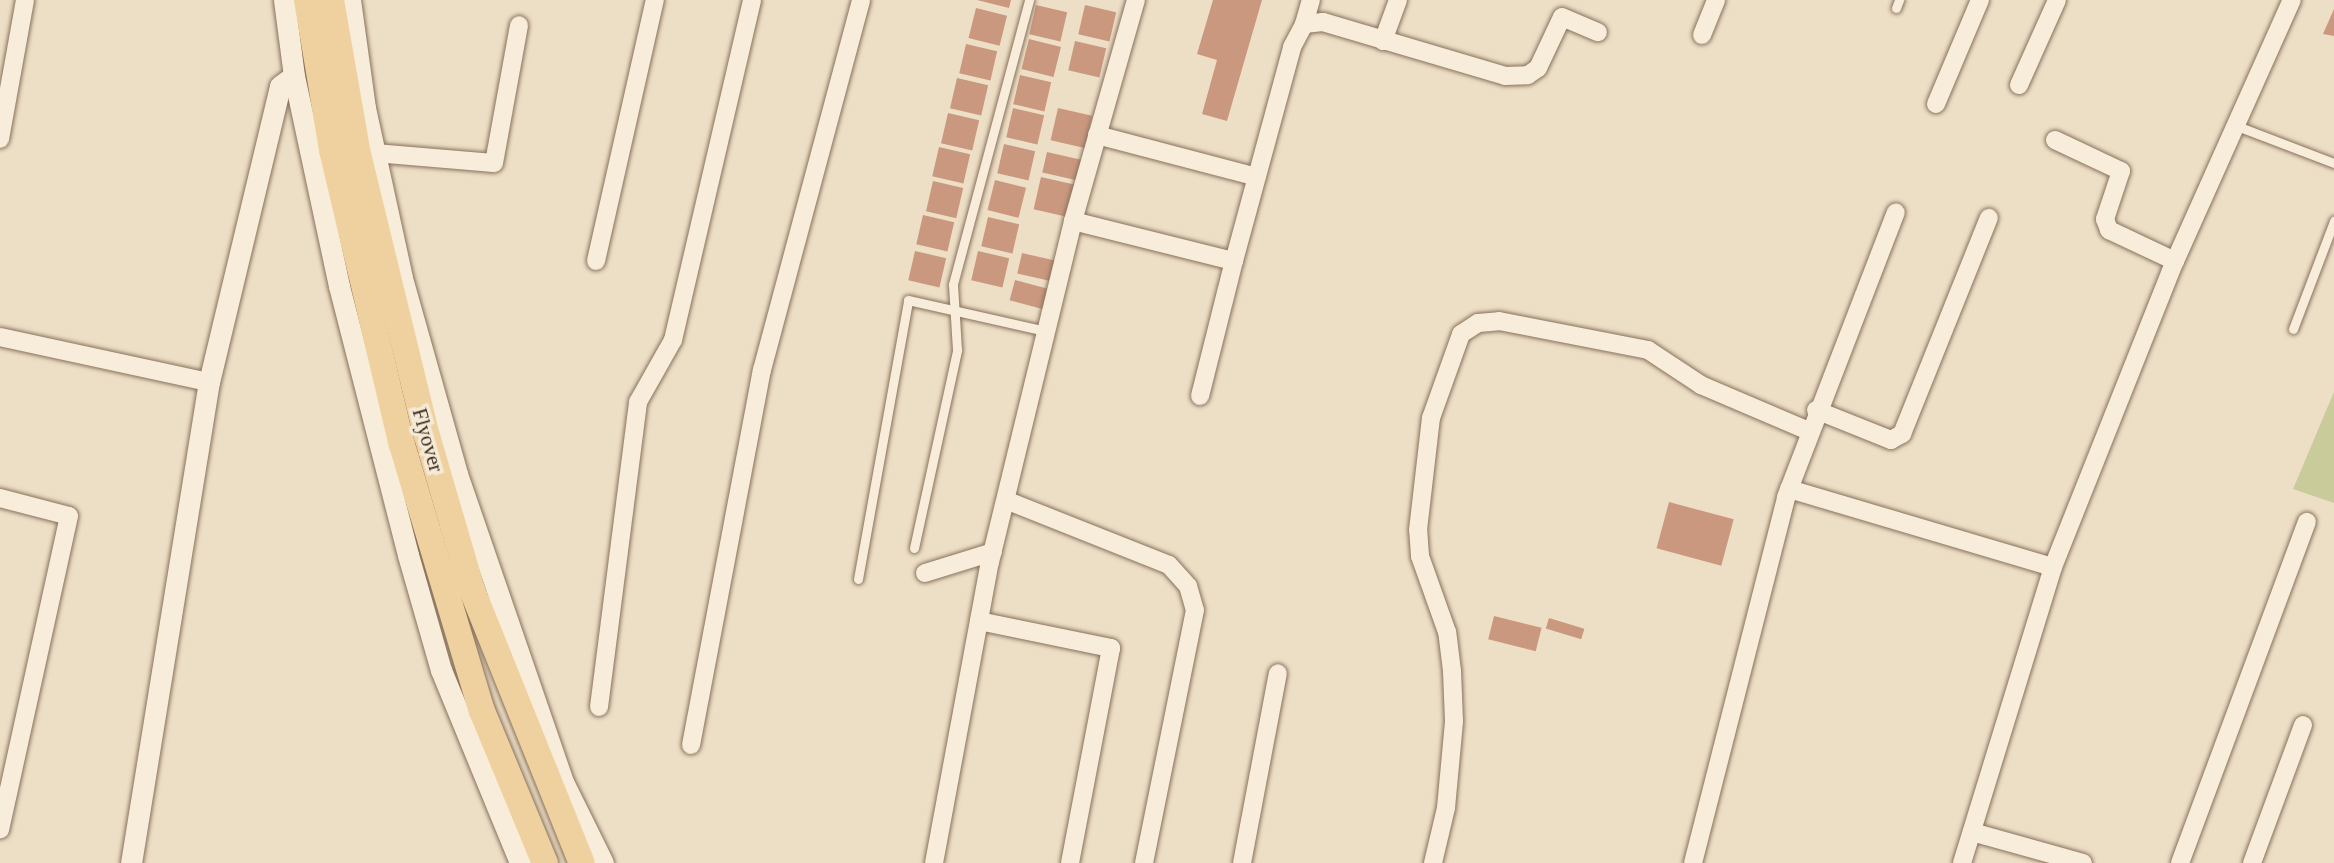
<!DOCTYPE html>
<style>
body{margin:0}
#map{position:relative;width:2334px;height:863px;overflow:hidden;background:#eddfc6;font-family:"Times New Roman",serif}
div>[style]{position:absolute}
.green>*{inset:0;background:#c9cb9a}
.building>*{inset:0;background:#ca987e;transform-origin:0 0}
.roads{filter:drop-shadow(0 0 2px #88715c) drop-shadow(0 0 2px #88715c)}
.service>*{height:9px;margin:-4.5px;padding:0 4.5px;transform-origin:4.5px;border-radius:4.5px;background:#f8edda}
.minor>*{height:18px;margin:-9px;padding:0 9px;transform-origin:9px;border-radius:9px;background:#f8edda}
.tertiary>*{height:21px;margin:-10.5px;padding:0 10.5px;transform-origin:10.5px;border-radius:10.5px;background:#f8edda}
.primary>*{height:26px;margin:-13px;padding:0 13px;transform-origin:13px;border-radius:13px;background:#efd1a0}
span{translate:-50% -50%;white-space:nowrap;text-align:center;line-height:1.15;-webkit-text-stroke:7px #f5ead6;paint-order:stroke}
.street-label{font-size:21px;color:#392a20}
</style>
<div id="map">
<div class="green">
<div style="clip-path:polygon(2334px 392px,2334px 503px,2293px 489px)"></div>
</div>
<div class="building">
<div style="clip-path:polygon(977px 0,1011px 0,1009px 8px)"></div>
<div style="clip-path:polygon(1213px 0,1262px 0,1227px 121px,1202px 114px,1217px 60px,1197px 54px)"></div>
<div style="left:1036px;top:5px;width:32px;height:30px;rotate:13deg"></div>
<div style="left:1085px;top:5px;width:32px;height:30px;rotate:13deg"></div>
<div style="left:976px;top:8px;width:32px;height:31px;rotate:14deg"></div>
<div style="clip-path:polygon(2334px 9px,2334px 36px,2323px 34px)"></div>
<div style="left:1029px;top:39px;width:33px;height:31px;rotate:14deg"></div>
<div style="left:1075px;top:41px;width:32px;height:30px;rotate:13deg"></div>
<div style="left:966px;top:44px;width:32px;height:30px;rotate:13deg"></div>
<div style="left:1020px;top:75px;width:32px;height:30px;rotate:13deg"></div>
<div style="left:957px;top:78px;width:32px;height:31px;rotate:13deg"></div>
<div style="left:1013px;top:108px;width:32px;height:30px;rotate:13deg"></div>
<div style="left:1058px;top:108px;width:35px;height:33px;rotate:13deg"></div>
<div style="left:948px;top:113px;width:32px;height:31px;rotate:13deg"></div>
<div style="left:1004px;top:144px;width:32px;height:30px;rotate:13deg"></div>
<div style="left:939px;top:147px;width:32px;height:30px;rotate:13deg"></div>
<div style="left:1047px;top:152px;width:35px;height:21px;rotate:13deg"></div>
<div style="left:1041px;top:177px;width:35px;height:33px;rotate:13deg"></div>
<div style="left:995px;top:180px;width:32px;height:31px;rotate:14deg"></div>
<div style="left:933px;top:181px;width:31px;height:31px;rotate:13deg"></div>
<div style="left:923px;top:215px;width:32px;height:30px;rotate:13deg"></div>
<div style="left:988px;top:217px;width:32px;height:30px;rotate:13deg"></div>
<div style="left:915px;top:251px;width:32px;height:30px;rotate:13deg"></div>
<div style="left:978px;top:251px;width:32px;height:30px;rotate:13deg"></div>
<div style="left:1022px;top:253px;width:35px;height:21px;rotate:13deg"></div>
<div style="left:1015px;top:280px;width:34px;height:21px;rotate:15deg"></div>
<div style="left:1669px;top:502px;width:67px;height:48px;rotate:15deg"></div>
<div style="left:1494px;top:616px;width:49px;height:24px;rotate:14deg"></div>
<div style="left:1549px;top:618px;width:37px;height:11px;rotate:17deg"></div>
</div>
<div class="roads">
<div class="service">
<div style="left:1896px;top:8px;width:9px;rotate:-69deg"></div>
<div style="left:2237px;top:126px;width:104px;rotate:20.9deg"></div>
<div style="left:2293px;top:329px;width:116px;rotate:-69.2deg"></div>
<div style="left:914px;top:548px;width:203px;rotate:-77.7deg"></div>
<div style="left:957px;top:350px;width:66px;rotate:-93.5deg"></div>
<div style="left:953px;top:284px;width:294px;rotate:-75deg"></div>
<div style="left:858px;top:579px;width:283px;rotate:-79.8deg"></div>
<div style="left:908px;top:300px;width:141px;rotate:12.7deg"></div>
</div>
<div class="minor">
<div style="left:1304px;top:24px;width:25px;rotate:-74deg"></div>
<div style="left:1702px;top:35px;width:38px;rotate:-68deg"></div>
<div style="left:1383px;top:41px;width:44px;rotate:-69.9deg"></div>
<div style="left:2019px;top:85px;width:93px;rotate:-65.9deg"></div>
<div style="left:1936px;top:104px;width:113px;rotate:-67.1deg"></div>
<div style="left:1097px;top:135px;width:165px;rotate:14.7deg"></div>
<div style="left:0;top:139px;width:141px;rotate:-79.8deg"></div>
<div style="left:2055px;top:140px;width:73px;rotate:25.2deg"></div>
<div style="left:2121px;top:171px;width:51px;rotate:108.4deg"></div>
<div style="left:2105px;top:219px;width:12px;rotate:70deg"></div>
<div style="left:2109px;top:230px;width:73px;rotate:25.2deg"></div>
<div style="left:375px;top:153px;width:119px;rotate:4.8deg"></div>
<div style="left:494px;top:163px;width:140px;rotate:-79.7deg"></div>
<div style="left:1073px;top:221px;width:166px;rotate:14deg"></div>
<div style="left:1234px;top:261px;width:222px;rotate:-74.8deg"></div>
<div style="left:1292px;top:47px;width:26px;rotate:-62deg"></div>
<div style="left:1304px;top:24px;width:19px;rotate:-6deg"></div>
<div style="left:1323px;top:22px;width:190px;rotate:16.5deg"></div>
<div style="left:1505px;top:76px;width:23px;rotate:-2deg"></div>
<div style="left:1528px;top:75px;width:12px;rotate:-35deg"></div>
<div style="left:1538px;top:68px;width:56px;rotate:-64.8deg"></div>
<div style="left:1562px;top:17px;width:39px;rotate:23deg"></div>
<div style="left:596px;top:261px;width:268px;rotate:-77.3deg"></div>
<div style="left:0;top:337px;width:214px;rotate:12.2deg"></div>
<div style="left:1200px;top:396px;width:139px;rotate:-75.9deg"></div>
<div style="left:1816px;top:410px;width:81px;rotate:21.8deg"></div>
<div style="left:1891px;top:440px;width:13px;rotate:-29deg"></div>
<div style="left:1902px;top:434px;width:233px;rotate:-68.1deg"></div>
<div style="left:1789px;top:489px;width:275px;rotate:16.5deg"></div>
<div style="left:0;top:498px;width:71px;rotate:14.6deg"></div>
<div style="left:69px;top:516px;width:321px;rotate:102.4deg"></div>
<div style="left:1008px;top:501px;width:173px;rotate:21.7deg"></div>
<div style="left:1169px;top:565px;width:28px;rotate:48deg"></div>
<div style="left:1188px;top:586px;width:25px;rotate:74deg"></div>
<div style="left:1195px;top:610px;width:258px;rotate:101.4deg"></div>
<div style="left:925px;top:573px;width:71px;rotate:-17.2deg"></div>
<div style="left:979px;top:621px;width:135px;rotate:11.6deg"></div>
<div style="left:1111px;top:648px;width:219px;rotate:100.8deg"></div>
<div style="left:599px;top:707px;width:307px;rotate:-82.7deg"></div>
<div style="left:638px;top:402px;width:71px;rotate:-60.6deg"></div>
<div style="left:673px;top:340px;width:349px;rotate:-76.9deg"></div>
<div style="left:691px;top:745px;width:382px;rotate:-79.3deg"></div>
<div style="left:762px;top:370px;width:383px;rotate:-75deg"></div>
<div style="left:1972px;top:832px;width:115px;rotate:15.6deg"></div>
<div style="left:934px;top:863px;width:306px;rotate:-79.5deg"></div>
<div style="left:990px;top:562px;width:351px;rotate:-76.3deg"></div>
<div style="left:1073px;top:221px;width:230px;rotate:-74.1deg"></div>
<div style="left:1242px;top:863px;width:193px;rotate:-79.3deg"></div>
<div style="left:1433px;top:863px;width:57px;rotate:-76.7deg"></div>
<div style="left:1446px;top:808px;width:87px;rotate:-84.7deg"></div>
<div style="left:1454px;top:721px;width:50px;rotate:-92.3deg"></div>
<div style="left:1452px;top:671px;width:39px;rotate:-97deg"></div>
<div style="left:1447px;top:632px;width:81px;rotate:-109.6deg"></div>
<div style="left:1420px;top:556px;width:26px;rotate:-94deg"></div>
<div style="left:1418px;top:530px;width:113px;rotate:-83.4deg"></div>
<div style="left:1431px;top:418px;width:89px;rotate:-70.3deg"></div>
<div style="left:1461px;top:334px;width:20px;rotate:-33deg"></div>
<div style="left:1478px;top:323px;width:21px;rotate:-5deg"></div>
<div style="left:1499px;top:321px;width:152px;rotate:11deg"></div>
<div style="left:1648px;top:350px;width:64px;rotate:33.4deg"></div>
<div style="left:1701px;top:385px;width:117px;rotate:23.1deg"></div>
<div style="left:1693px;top:863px;width:378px;rotate:-75.7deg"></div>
<div style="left:1786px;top:497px;width:305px;rotate:-68.9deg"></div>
<div style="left:1962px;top:863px;width:310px;rotate:-72.9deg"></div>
<div style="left:2053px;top:567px;width:329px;rotate:-68.3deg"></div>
<div style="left:2175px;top:261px;width:286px;rotate:-65.9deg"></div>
<div style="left:2180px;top:863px;width:364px;rotate:-69.6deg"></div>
<div style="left:2252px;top:863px;width:147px;rotate:-69.7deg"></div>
</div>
<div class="tertiary">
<div style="left:284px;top:0;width:77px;rotate:82.5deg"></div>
<div style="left:294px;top:76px;width:215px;rotate:77.9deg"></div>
<div style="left:339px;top:286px;width:278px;rotate:75.6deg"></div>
<div style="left:408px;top:555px;width:120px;rotate:74deg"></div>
<div style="left:441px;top:670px;width:209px;rotate:67.7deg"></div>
<div style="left:350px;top:0;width:109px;rotate:82.1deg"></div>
<div style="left:365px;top:108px;width:174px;rotate:77.7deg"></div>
<div style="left:402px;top:278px;width:204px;rotate:74.3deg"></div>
<div style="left:457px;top:474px;width:328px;rotate:71deg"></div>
<div style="left:564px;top:784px;width:88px;rotate:63.7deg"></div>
<div style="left:131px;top:863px;width:487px;rotate:-80.8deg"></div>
<div style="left:209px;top:382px;width:304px;rotate:-76.5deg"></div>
<div style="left:280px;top:86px;width:17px;rotate:-36deg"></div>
</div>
<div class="primary">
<div style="left:307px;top:0;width:152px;rotate:80.5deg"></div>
<div style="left:332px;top:150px;width:303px;rotate:76.7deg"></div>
<div style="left:402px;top:445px;width:278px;rotate:73.3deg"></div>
<div style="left:482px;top:711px;width:165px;rotate:67.5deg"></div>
<div style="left:331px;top:0;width:156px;rotate:80.1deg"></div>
<div style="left:358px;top:154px;width:290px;rotate:76.3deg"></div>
<div style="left:427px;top:436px;width:160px;rotate:73.7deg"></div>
<div style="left:472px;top:590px;width:294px;rotate:68.1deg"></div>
</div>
</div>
<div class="street-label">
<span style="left:428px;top:440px;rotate:74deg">Flyover</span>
</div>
</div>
